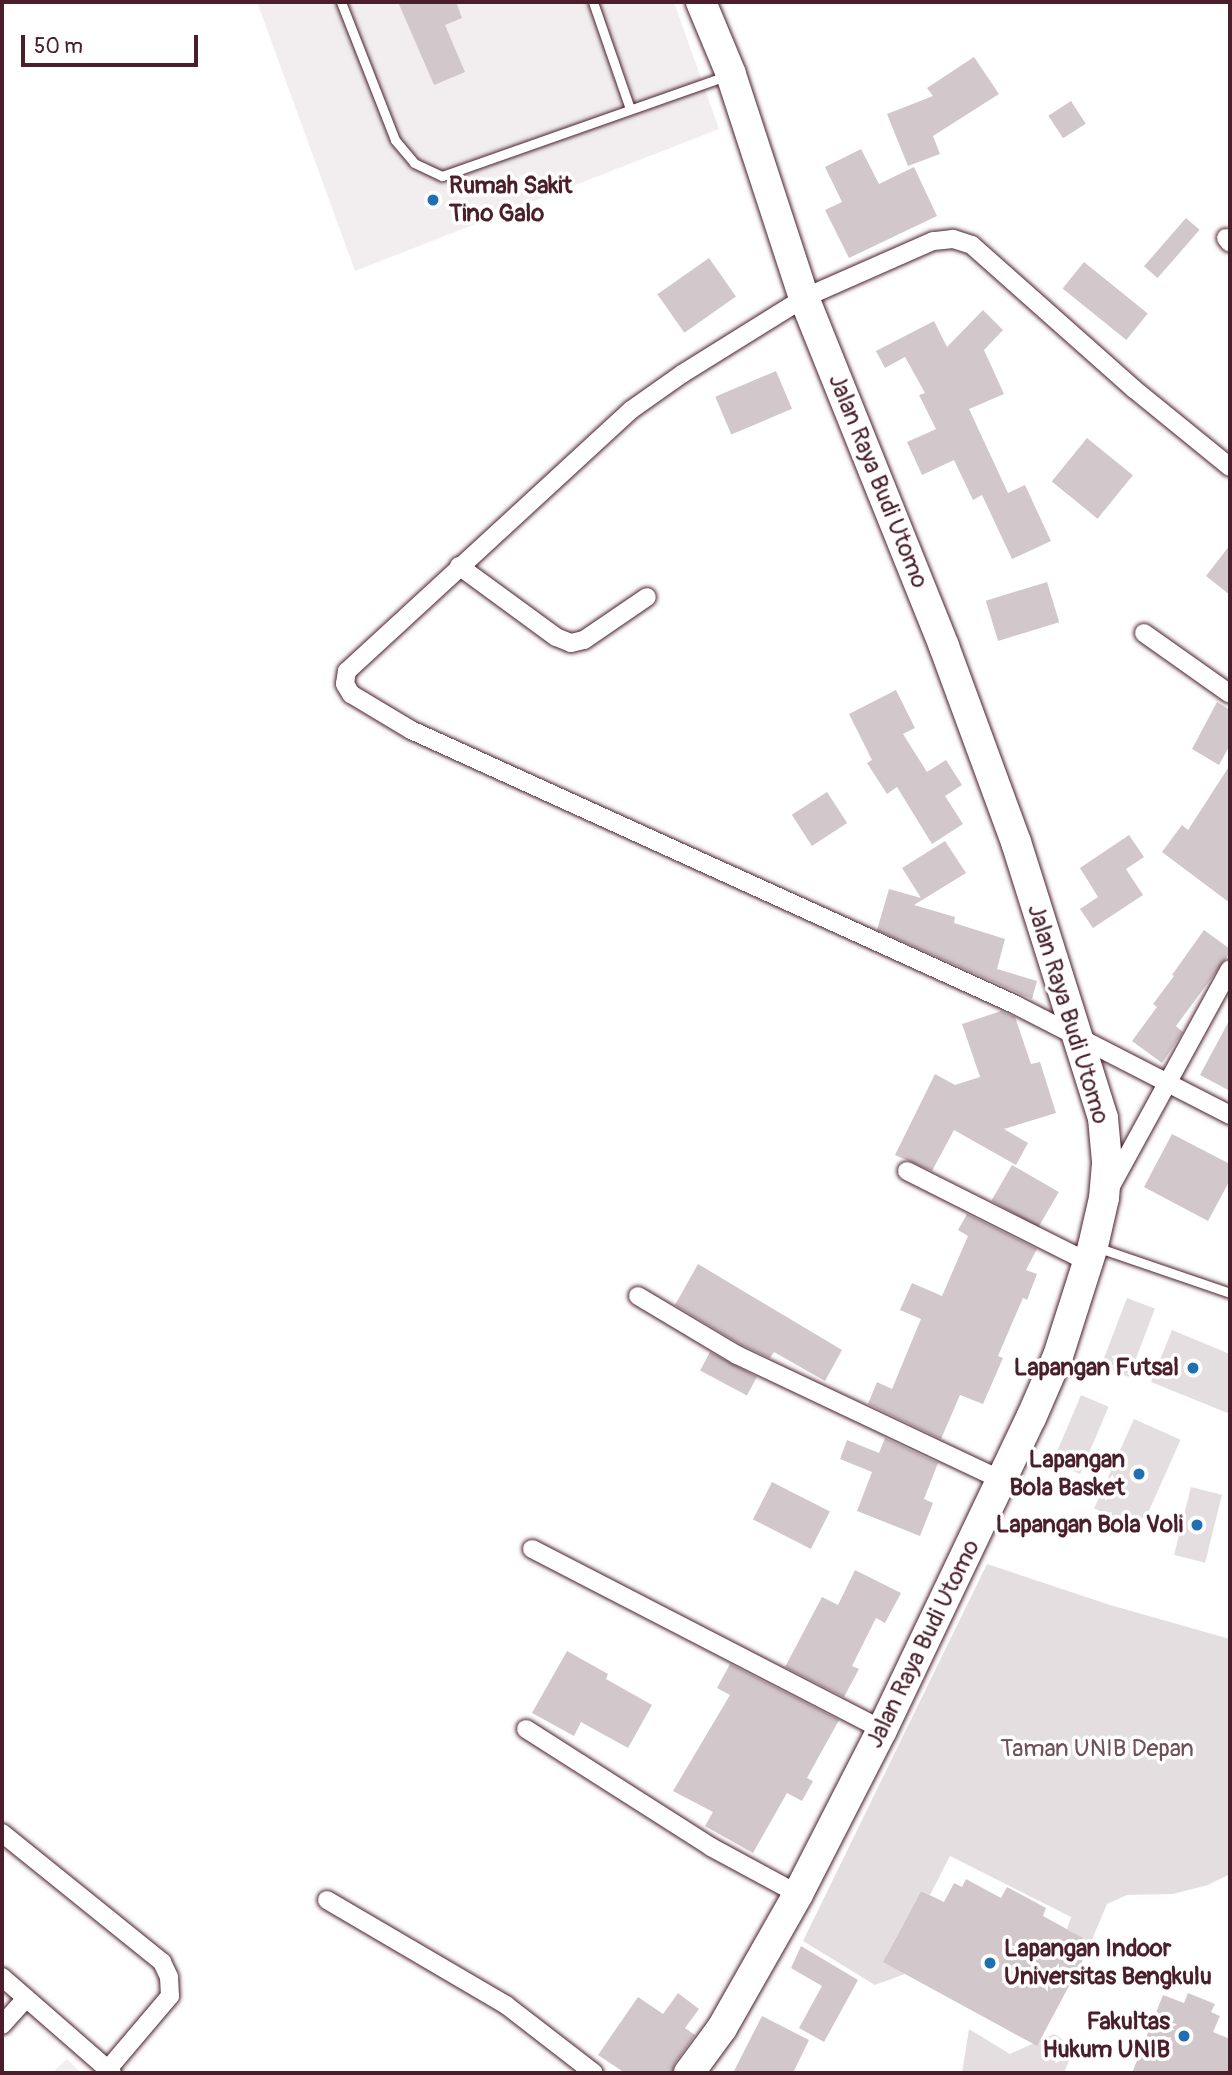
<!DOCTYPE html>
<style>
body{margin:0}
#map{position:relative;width:1232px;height:2075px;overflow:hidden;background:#fff;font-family:Pangolin,sans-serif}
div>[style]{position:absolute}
.built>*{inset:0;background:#f2eeef}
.green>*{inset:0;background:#e5dee0;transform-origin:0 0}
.building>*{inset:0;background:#d2c7cb;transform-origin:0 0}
.roads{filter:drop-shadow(0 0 2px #4a1f2b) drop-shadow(0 0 2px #4a1f2b)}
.service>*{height:9px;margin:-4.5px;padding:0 4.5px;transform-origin:4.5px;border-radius:4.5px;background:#fff}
.minor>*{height:18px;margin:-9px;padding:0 9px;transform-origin:9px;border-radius:9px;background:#fff}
.trunk>*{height:30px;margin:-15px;padding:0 15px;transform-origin:15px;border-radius:15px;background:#fff}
.dots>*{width:19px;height:19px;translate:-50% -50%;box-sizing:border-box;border:4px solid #fff;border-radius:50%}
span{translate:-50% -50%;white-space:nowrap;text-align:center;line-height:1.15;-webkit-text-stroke:7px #fff;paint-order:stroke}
.poi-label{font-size:24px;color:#4a1f2b;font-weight:700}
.left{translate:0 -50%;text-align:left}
.right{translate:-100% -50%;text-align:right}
.street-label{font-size:24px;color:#4a1f2b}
.park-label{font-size:24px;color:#714f58}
.frame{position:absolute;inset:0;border:4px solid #4a1f2b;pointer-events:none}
.scale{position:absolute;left:21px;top:35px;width:177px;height:32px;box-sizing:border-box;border:4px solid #4a1f2b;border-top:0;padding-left:9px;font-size:21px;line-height:24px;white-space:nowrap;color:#4a1f2b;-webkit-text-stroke:5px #fff;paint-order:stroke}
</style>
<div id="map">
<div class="built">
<div style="clip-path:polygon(257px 2px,674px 2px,719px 129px,355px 271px)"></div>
<div style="clip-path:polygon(67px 2059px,81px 2073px,52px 2073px)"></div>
</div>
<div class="green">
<div style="left:1127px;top:1298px;width:30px;height:73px;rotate:21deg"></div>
<div style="clip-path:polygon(1172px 1330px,1230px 1354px,1230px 1414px,1151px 1382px)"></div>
<div style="left:1081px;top:1395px;width:30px;height:73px;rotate:23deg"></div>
<div style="left:1134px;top:1419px;width:51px;height:98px;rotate:24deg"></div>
<div style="left:1191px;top:1487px;width:32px;height:70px;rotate:14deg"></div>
<div style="clip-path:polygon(987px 1564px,1110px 1605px,1230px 1639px,1230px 1874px,1208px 1885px,1173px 1894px,1127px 1895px,1107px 1904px,1086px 1954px,1077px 1949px,1082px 1938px,1067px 1929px,1071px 1917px,950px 1856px,930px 1895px,921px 1891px,886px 1956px,905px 1974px,875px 1985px,803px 1941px)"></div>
<div style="clip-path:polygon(969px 2029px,1010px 2054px,1054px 2034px,1058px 2036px,1066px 2043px,1069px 2061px,1064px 2073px,962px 2073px)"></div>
</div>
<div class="building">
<div style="clip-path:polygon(398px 2px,456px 2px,462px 18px,445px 25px,465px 72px,434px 85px)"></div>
<div style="clip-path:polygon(974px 57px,999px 94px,933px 136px,940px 154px,908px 166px,887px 114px,933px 96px,927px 88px)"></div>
<div style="left:1071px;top:101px;width:27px;height:27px;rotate:57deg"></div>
<div style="clip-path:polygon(861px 149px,879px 184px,914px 167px,937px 216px,849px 258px,825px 210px,842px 202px,825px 167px)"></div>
<div style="left:1186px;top:218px;width:18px;height:64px;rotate:41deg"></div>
<div style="left:709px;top:258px;width:47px;height:63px;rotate:55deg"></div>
<div style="left:1084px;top:262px;width:82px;height:34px;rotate:39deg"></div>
<div style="clip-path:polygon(983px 310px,1003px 330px,984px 350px,1004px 394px,969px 409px,1008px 493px,1025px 485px,1051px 541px,1012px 559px,982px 495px,973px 500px,954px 460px,922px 475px,907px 442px,936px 429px,919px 395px,925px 393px,905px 357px,885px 368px,876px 351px,934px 321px,947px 347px)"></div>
<div style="left:776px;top:371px;width:41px;height:66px;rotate:67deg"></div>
<div style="left:1087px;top:438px;width:59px;height:56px;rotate:39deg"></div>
<div style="clip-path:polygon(1230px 545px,1230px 595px,1206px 576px)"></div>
<div style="left:1047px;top:582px;width:42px;height:64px;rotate:73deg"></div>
<div style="clip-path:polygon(896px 690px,915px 728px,903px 734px,927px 772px,946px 760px,962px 785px,945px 796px,963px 824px,932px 844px,897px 787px,887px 794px,867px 763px,872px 760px,849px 714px)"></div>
<div style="clip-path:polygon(1217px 702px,1230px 710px,1230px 745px,1219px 765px,1192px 749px)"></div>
<div style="clip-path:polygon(1230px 765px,1230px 903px,1162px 852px,1182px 825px,1188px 830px)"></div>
<div style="left:827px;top:792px;width:37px;height:42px;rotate:57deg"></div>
<div style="clip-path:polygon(1129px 835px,1144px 857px,1126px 869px,1143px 895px,1093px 928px,1080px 909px,1098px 897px,1080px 868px)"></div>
<div style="clip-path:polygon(945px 841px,966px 873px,914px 905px,955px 917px,954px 923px,1005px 939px,997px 969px,1037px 981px,1032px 999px,877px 930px,889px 889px,921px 898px,902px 868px)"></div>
<div style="clip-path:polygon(1204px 930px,1230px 949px,1230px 953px,1176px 1026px,1183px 1032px,1162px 1063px,1132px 1041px,1157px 1007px,1153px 1004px,1174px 976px,1172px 975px)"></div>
<div style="clip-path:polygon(1001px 1011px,1015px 1017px,1031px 1064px,1040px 1062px,1056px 1113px,1004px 1129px,1028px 1143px,1016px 1165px,954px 1130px,932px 1171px,895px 1155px,935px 1074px,955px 1085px,980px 1077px,962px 1024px)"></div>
<div style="clip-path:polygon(1230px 1019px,1230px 1091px,1200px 1075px)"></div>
<div style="clip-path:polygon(1172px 1134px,1230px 1164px,1230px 1180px,1208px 1221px,1144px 1187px)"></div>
<div style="left:1012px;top:1165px;width:54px;height:41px;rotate:30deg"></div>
<div style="clip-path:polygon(967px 1214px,1037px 1249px,1026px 1270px,1037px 1274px,1027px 1300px,1023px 1298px,998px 1356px,1003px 1358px,983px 1404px,960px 1395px,941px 1439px,868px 1404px,877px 1382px,892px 1389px,921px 1319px,900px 1310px,912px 1283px,942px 1296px,968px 1236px,958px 1230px)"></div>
<div style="clip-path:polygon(698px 1264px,842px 1350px,825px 1381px,774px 1352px,770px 1358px,742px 1345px,675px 1305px)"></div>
<div style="left:710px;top:1352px;width:53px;height:21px;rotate:28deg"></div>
<div style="clip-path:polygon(885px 1438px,938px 1463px,924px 1499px,933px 1503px,920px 1536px,857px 1511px,872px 1472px,840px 1459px,847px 1440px,879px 1453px)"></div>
<div style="left:772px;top:1482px;width:65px;height:42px;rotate:27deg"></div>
<div style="clip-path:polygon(855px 1570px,901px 1593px,885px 1623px,876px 1618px,852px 1666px,859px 1669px,844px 1697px,785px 1667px,822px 1597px,838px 1605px)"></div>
<div style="clip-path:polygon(567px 1651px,608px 1674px,606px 1679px,652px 1705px,628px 1748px,581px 1722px,574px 1736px,532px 1713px)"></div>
<div style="clip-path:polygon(730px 1664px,839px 1720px,807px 1778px,813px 1781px,802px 1801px,787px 1793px,753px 1853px,705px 1826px,713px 1812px,673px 1791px,730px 1695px,717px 1688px)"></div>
<div style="clip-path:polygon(966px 1879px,1001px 1898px,1007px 1887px,1046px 1908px,1043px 1916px,1083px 1938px,1077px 1949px,1086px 1954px,1037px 2046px,883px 1962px,921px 1891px,944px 1902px,954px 1883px,962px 1887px)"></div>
<div style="clip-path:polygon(801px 1946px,858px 1980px,824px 2042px,799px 2028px,822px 1986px,791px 1968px)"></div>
<div style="clip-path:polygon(678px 1993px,699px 2009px,685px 2028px,695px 2035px,675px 2063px,672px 2073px,625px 2073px,598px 2055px,638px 1997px,663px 2014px)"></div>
<div style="clip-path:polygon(1188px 1993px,1215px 2004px,1211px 2012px,1220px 2016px,1213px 2032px,1230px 2039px,1230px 2073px,1132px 2073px,1163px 1995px,1184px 2003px)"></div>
<div style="clip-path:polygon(762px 2016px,809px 2040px,793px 2073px,733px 2073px)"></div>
</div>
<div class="roads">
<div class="service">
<div style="left:341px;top:2px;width:148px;rotate:68.6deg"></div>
<div style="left:395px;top:140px;width:30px;rotate:50deg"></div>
<div style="left:414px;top:163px;width:31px;rotate:25deg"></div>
<div style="left:442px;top:176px;width:301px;rotate:-19.4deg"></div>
<div style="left:593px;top:2px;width:113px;rotate:70.9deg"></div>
<div style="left:1096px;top:1247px;width:142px;rotate:18.9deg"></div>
</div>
<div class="minor">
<div style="left:1226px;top:238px;width:6px;rotate:51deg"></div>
<div style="left:1230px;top:467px;width:124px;rotate:-140.9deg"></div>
<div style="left:1134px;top:389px;width:217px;rotate:-138.4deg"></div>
<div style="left:972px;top:245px;width:20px;rotate:-162deg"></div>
<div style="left:953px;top:239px;width:20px;rotate:174deg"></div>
<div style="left:933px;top:241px;width:141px;rotate:156.2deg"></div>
<div style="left:804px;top:298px;width:144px;rotate:148.1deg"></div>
<div style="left:682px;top:374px;width:62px;rotate:144.8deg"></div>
<div style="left:631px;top:410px;width:386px;rotate:137.4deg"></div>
<div style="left:347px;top:671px;width:13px;rotate:99deg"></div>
<div style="left:345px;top:684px;width:12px;rotate:59deg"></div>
<div style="left:351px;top:694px;width:70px;rotate:31deg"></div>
<div style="left:411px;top:730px;width:665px;rotate:24.44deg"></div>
<div style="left:1016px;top:1005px;width:241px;rotate:27.2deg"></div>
<div style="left:459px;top:566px;width:120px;rotate:36.2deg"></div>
<div style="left:556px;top:637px;width:16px;rotate:22deg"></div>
<div style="left:571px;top:643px;width:13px;rotate:-13deg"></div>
<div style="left:584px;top:640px;width:76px;rotate:-34.3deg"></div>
<div style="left:1144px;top:633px;width:105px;rotate:35.3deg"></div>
<div style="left:907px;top:1171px;width:203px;rotate:26.7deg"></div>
<div style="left:1111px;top:1186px;width:247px;rotate:-61.3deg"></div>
<div style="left:638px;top:1296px;width:115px;rotate:30.8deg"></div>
<div style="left:737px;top:1355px;width:292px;rotate:25.3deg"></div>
<div style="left:532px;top:1549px;width:394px;rotate:27.3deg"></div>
<div style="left:526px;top:1729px;width:219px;rotate:32.5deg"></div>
<div style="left:711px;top:1847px;width:99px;rotate:28.4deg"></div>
<div style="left:2px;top:1833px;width:206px;rotate:38.9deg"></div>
<div style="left:162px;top:1962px;width:17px;rotate:65deg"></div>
<div style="left:169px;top:1977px;width:19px;rotate:87deg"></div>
<div style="left:170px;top:1996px;width:96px;rotate:130.3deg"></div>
<div style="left:327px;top:1900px;width:208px;rotate:30.4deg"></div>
<div style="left:506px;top:2005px;width:111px;rotate:37.7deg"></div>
<div style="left:2px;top:1977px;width:146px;rotate:41.1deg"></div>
<div style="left:2px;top:2025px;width:36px;rotate:-48deg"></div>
</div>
<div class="trunk">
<div style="left:689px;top:2073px;width:56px;rotate:-53.7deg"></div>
<div style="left:722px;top:2028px;width:154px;rotate:-60.4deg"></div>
<div style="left:798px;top:1894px;width:184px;rotate:-62.9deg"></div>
<div style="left:882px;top:1730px;width:346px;rotate:-64.5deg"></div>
<div style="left:1031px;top:1418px;width:68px;rotate:-66.5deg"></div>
<div style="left:1058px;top:1356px;width:115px;rotate:-72.3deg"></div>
<div style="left:1093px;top:1246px;width:49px;rotate:-77.1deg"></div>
<div style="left:1104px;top:1198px;width:36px;rotate:-85deg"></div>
<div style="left:1107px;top:1162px;width:44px;rotate:-95.2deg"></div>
<div style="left:1103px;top:1118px;width:289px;rotate:-107.5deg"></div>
<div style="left:1016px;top:842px;width:209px;rotate:-110.2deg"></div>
<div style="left:944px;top:646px;width:375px;rotate:-111.9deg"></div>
<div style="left:804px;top:298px;width:236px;rotate:-108.1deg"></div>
<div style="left:731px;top:74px;width:78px;rotate:-112.6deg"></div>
</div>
</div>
<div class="dots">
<div style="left:433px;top:200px;background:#1f6fb2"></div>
<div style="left:1193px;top:1368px;background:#1f6fb2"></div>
<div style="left:1139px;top:1474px;background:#1f6fb2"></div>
<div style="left:1197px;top:1525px;background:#1f6fb2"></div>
<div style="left:990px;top:1963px;background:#1f6fb2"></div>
<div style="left:1184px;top:2036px;background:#1f6fb2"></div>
</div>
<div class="poi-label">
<span class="left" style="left:449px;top:200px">Rumah Sakit<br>Tino Galo</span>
<span class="right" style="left:1179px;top:1368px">Lapangan Futsal</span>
<span class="right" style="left:1125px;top:1474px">Lapangan<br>Bola Basket</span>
<span class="right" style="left:1183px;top:1525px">Lapangan Bola Voli</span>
<span class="left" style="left:1004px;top:1963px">Lapangan Indoor<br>Universitas Bengkulu</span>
<span class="right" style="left:1170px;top:2036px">Fakultas<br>Hukum UNIB</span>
</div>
<div class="street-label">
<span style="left:878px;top:481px;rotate:68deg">Jalan Raya Budi Utomo</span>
<span style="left:1068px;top:1014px;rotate:73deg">Jalan Raya Budi Utomo</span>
<span style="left:923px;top:1644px;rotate:-64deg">Jalan Raya Budi Utomo</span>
</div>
<div class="park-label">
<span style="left:1097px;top:1749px">Taman UNIB Depan</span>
</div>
<div class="frame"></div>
<div class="scale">50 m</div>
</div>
